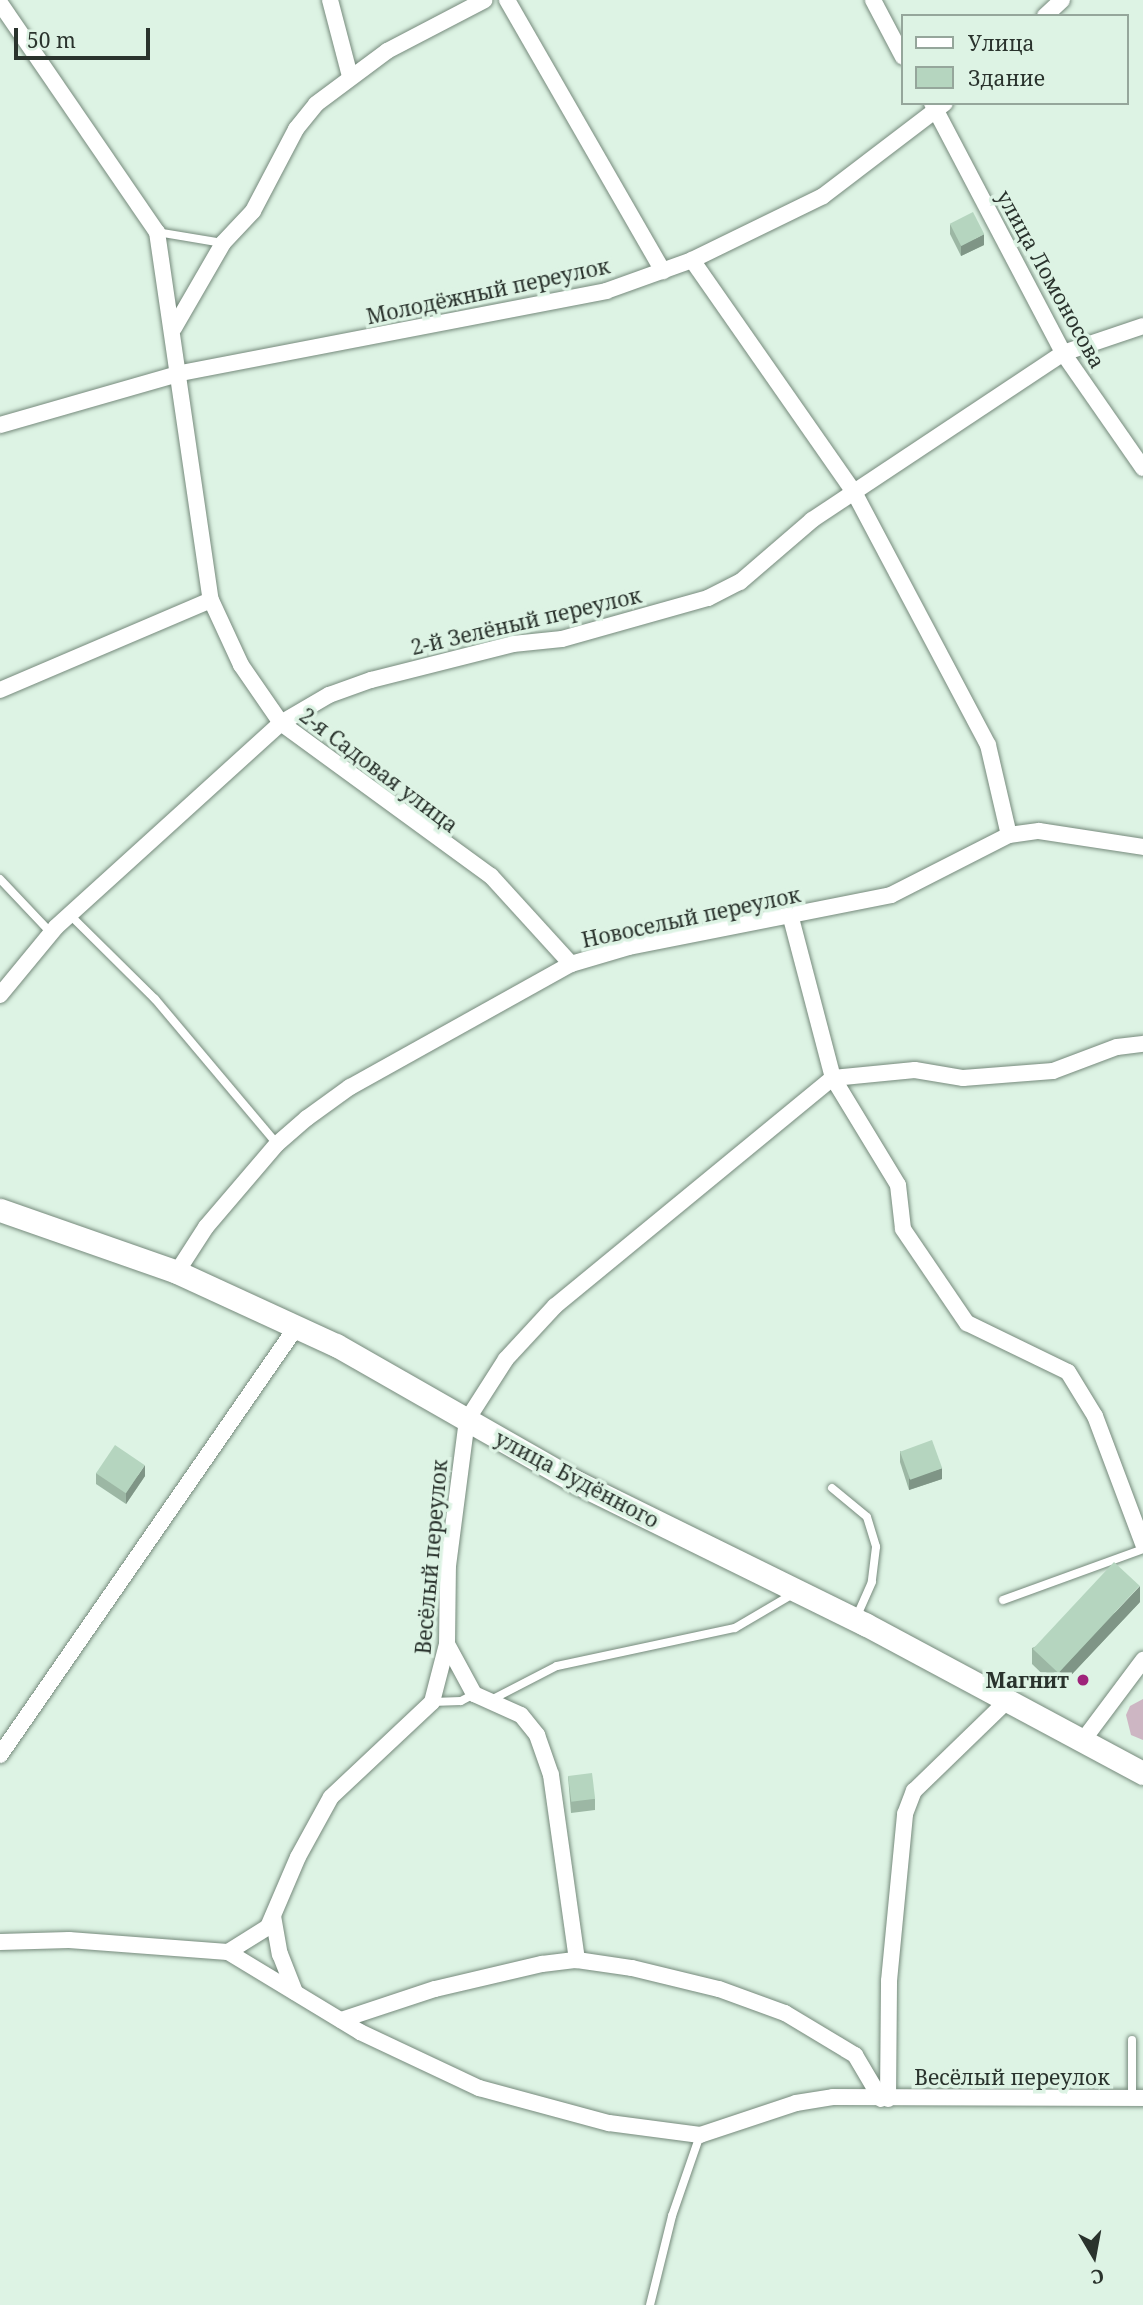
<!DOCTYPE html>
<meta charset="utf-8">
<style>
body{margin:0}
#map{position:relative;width:1143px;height:2305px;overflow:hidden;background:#ddf3e4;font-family:"Noto Serif",serif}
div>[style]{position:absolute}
.green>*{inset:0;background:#cdb6c3}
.roads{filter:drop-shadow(0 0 2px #768a7c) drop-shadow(0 0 2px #768a7c)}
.lane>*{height:8px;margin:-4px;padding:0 4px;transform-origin:4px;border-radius:4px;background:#fff}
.street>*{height:16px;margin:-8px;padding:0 8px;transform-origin:8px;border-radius:8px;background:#fff}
.secondary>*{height:23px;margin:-11.5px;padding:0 11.5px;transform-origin:11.5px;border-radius:11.5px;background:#fff}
.wall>*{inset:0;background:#9cb7a4}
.shaded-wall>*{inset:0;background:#7f9586}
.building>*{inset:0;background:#b5d5bf;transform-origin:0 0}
.dots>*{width:19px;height:19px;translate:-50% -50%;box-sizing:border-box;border:4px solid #ddf3e4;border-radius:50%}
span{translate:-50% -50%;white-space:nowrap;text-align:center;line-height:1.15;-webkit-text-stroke:7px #ddf3e4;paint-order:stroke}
.street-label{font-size:21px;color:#2a332d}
.poi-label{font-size:21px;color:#2a332d;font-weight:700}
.right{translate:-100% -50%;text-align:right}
.legend{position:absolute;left:901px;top:14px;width:228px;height:91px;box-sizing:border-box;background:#ddf3e4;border:2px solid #95a69b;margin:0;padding:9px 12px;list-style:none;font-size:21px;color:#2a332d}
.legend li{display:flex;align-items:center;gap:14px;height:35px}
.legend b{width:35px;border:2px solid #95a69b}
.north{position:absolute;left:1059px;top:2221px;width:70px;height:70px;-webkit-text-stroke:5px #ddf3e4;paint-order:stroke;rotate:170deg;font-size:19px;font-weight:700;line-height:28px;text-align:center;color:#2a332d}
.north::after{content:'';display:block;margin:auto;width:24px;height:32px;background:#2a332d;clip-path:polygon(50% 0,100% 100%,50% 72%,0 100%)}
.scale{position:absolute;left:14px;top:28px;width:136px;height:32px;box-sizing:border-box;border:4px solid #2a332d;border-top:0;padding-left:9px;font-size:21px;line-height:24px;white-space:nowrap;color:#2a332d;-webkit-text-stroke:5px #ddf3e4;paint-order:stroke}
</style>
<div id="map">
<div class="green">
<div style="clip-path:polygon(1143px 1699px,1143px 1740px,1131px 1735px,1126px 1715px,1130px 1706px)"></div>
</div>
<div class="roads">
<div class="lane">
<div style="left:157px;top:232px;width:67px;rotate:9.5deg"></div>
<div style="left:0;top:879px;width:74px;rotate:46.6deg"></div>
<div style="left:70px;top:915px;width:120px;rotate:44.7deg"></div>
<div style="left:155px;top:999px;width:189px;rotate:49.9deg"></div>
<div style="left:832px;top:1488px;width:45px;rotate:39.6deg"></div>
<div style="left:867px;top:1517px;width:31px;rotate:73deg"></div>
<div style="left:876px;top:1547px;width:35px;rotate:97deg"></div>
<div style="left:872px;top:1582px;width:37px;rotate:114deg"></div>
<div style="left:1003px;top:1600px;width:149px;rotate:-20deg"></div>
<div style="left:491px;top:1700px;width:74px;rotate:-27.3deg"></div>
<div style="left:557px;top:1666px;width:182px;rotate:-12.1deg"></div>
<div style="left:735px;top:1628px;width:71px;rotate:-30.5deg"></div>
<div style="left:432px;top:1702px;width:29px;rotate:-2deg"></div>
<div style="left:461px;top:1701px;width:15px;rotate:-28deg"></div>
<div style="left:1132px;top:2040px;width:58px;rotate:90deg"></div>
<div style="left:650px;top:2305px;width:92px;rotate:-76.1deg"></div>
<div style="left:672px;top:2216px;width:86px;rotate:-70.9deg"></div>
</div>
<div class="street">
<div style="left:330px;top:0;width:79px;rotate:75.3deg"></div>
<div style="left:507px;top:0;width:313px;rotate:60.1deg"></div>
<div style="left:873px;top:0;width:64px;rotate:62.2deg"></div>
<div style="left:0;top:3px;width:278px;rotate:55.6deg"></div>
<div style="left:157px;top:232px;width:372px;rotate:81.7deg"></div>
<div style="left:211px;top:600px;width:72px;rotate:65.2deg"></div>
<div style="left:241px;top:665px;width:70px;rotate:55.4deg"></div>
<div style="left:281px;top:723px;width:260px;rotate:36.1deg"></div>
<div style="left:491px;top:876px;width:119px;rotate:47.7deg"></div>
<div style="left:1045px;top:16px;width:23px;rotate:-43deg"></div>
<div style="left:932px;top:103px;width:282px;rotate:62.3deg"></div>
<div style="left:1063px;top:353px;width:140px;rotate:55.2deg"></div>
<div style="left:692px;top:260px;width:283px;rotate:55.1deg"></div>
<div style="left:854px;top:492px;width:286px;rotate:62.1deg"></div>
<div style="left:988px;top:745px;width:92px;rotate:76.9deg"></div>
<div style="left:174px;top:328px;width:98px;rotate:-60deg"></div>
<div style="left:223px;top:243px;width:44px;rotate:-46.8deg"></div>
<div style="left:253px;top:211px;width:93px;rotate:-62.3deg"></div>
<div style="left:296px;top:129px;width:32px;rotate:-51deg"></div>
<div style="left:316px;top:104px;width:89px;rotate:-36.7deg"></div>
<div style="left:387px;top:51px;width:110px;rotate:-27.5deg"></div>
<div style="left:0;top:425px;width:188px;rotate:-16deg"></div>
<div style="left:181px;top:373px;width:433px;rotate:-10.9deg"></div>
<div style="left:606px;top:291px;width:91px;rotate:-19.8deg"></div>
<div style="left:692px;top:260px;width:146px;rotate:-26deg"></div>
<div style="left:823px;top:196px;width:153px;rotate:-37.3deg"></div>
<div style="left:0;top:690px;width:229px;rotate:-23.1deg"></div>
<div style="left:791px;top:918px;width:165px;rotate:75.3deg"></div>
<div style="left:833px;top:1078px;width:125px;rotate:58.7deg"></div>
<div style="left:898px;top:1185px;width:44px;rotate:83.5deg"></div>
<div style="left:903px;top:1229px;width:114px;rotate:55.8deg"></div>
<div style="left:967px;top:1323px;width:112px;rotate:25.9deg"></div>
<div style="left:1068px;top:1372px;width:52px;rotate:58.5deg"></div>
<div style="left:1095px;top:1416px;width:137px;rotate:69.4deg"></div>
<div style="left:0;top:995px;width:88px;rotate:-50.5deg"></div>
<div style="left:56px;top:927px;width:304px;rotate:-42.2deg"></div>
<div style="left:281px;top:723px;width:56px;rotate:-30.3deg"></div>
<div style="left:329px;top:695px;width:45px;rotate:-19.7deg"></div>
<div style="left:371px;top:680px;width:146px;rotate:-14.2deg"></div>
<div style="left:513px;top:644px;width:49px;rotate:-5.8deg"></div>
<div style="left:562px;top:639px;width:152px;rotate:-15.7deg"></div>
<div style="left:708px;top:598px;width:36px;rotate:-27deg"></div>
<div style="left:740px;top:582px;width:95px;rotate:-40.7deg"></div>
<div style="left:812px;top:520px;width:301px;rotate:-33.6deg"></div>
<div style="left:1063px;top:353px;width:84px;rotate:-18.6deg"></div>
<div style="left:177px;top:1272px;width:54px;rotate:-57.2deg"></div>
<div style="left:206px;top:1227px;width:109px;rotate:-49.5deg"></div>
<div style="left:277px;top:1144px;width:40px;rotate:-41deg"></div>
<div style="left:307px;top:1118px;width:53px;rotate:-35.8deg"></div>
<div style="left:350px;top:1087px;width:253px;rotate:-29.1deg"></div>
<div style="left:571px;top:964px;width:60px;rotate:-16.3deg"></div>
<div style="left:629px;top:947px;width:267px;rotate:-11.2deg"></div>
<div style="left:891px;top:895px;width:132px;rotate:-27deg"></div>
<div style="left:1009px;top:835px;width:30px;rotate:-8deg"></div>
<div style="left:1039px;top:831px;width:105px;rotate:8.7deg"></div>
<div style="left:447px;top:1644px;width:57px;rotate:61.6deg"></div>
<div style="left:474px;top:1694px;width:51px;rotate:24.1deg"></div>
<div style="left:521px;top:1715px;width:26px;rotate:51deg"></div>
<div style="left:537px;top:1735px;width:42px;rotate:70.7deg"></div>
<div style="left:551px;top:1775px;width:187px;rotate:82deg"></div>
<div style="left:1084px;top:1739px;width:99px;rotate:-53.2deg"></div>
<div style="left:0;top:1755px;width:518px;rotate:-55.3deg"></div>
<div style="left:273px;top:1916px;width:39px;rotate:80deg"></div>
<div style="left:280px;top:1954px;width:41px;rotate:68.5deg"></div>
<div style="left:0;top:1942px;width:69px;rotate:-1.7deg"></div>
<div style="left:69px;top:1940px;width:159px;rotate:4.3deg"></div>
<div style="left:228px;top:1952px;width:154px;rotate:31.2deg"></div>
<div style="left:360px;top:2032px;width:132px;rotate:25.2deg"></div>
<div style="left:479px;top:2088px;width:135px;rotate:15.1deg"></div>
<div style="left:609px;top:2123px;width:92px;rotate:7.5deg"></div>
<div style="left:700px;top:2135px;width:101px;rotate:-18.4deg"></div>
<div style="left:796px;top:2103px;width:37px;rotate:-9deg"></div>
<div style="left:833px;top:2097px;width:310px;rotate:0.2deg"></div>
<div style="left:228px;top:1952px;width:47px;rotate:-32deg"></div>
<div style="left:268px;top:1927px;width:76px;rotate:-66.8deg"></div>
<div style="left:298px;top:1857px;width:68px;rotate:-61.2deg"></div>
<div style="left:331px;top:1797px;width:139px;rotate:-43.2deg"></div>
<div style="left:432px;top:1702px;width:60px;rotate:-75.5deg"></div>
<div style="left:447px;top:1644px;width:78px;rotate:-89.3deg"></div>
<div style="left:448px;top:1566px;width:147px;rotate:-82.6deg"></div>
<div style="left:467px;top:1420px;width:72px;rotate:-57.4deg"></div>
<div style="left:506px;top:1359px;width:72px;rotate:-47.2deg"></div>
<div style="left:555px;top:1306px;width:360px;rotate:-39.4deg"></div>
<div style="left:833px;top:1078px;width:82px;rotate:-5.6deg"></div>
<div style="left:915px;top:1070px;width:49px;rotate:9.5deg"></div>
<div style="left:963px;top:1078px;width:90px;rotate:-4.4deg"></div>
<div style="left:1053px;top:1071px;width:68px;rotate:-20.6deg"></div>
<div style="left:1117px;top:1047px;width:26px;rotate:-7deg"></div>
<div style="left:341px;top:2020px;width:99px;rotate:-18.3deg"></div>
<div style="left:435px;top:1989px;width:110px;rotate:-13.2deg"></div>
<div style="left:542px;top:1964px;width:35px;rotate:-7deg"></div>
<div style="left:577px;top:1960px;width:56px;rotate:8.3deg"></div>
<div style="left:632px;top:1968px;width:89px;rotate:13.6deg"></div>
<div style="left:719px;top:1989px;width:70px;rotate:20deg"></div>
<div style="left:785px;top:2013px;width:82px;rotate:31deg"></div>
<div style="left:855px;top:2055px;width:51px;rotate:59.4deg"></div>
<div style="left:888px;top:2099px;width:118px;rotate:-89.5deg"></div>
<div style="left:889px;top:1981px;width:168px;rotate:-84.5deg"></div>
<div style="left:905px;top:1814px;width:25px;rotate:-69deg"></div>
<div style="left:914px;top:1791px;width:131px;rotate:-44.1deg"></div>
</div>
<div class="secondary">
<div style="left:0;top:1210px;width:188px;rotate:19.3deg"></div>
<div style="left:177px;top:1272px;width:175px;rotate:24.7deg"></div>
<div style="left:336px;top:1345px;width:279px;rotate:29.7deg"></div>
<div style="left:578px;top:1483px;width:320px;rotate:26.2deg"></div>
<div style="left:865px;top:1624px;width:315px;rotate:28.2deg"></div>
</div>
</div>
<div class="wall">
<div style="clip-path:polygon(950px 224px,984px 245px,961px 256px,950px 234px)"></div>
<div style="clip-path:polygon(900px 1451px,942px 1479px,909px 1490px,900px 1462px)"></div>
<div style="clip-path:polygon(96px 1473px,145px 1476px,126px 1504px,96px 1484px)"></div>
<div style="clip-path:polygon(1140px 1602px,1058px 1689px,1032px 1664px,1032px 1648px)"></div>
<div style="clip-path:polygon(568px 1776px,595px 1799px,595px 1810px,571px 1813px)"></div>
</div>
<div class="shaded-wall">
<div style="clip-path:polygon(984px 234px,984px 245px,961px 256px,961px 246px)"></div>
<div style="clip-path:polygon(145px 1465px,145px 1476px,126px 1504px,126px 1493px)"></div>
<div style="clip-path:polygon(942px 1468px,942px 1479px,909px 1490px,909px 1479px)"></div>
<div style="clip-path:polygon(1140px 1586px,1140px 1602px,1058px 1689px,1058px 1673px)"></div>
</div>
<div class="building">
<div style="left:973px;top:212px;width:25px;height:26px;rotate:63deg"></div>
<div style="left:932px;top:1440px;width:30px;height:34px;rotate:70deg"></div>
<div style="left:115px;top:1445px;width:36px;height:34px;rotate:34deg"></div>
<div style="left:1114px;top:1562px;width:35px;height:119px;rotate:43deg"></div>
<div style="left:592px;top:1773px;width:26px;height:24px;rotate:83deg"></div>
</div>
<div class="dots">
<div style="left:1083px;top:1680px;background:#9e237a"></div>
</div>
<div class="street-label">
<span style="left:1051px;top:279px;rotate:61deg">улица Ломоносова</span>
<span style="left:488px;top:291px;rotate:-12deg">Молодёжный переулок</span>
<span style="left:526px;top:621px;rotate:-13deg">2-й Зелёный переулок</span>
<span style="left:379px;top:770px;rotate:37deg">2-я Садовая улица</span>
<span style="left:691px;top:917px;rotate:-12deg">Новоселый переулок</span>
<span style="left:577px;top:1479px;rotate:28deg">улица Будённого</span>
<span style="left:431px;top:1557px;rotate:-85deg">Весёлый переулок</span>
<span style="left:1012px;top:2077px">Весёлый переулок</span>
</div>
<div class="poi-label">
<span class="right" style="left:1069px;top:1680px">Магнит</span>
</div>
<ul class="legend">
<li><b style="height:9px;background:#fff"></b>Улица</li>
<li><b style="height:19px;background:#b5d5bf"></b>Здание</li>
</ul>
<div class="north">С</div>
<div class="scale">50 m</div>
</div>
